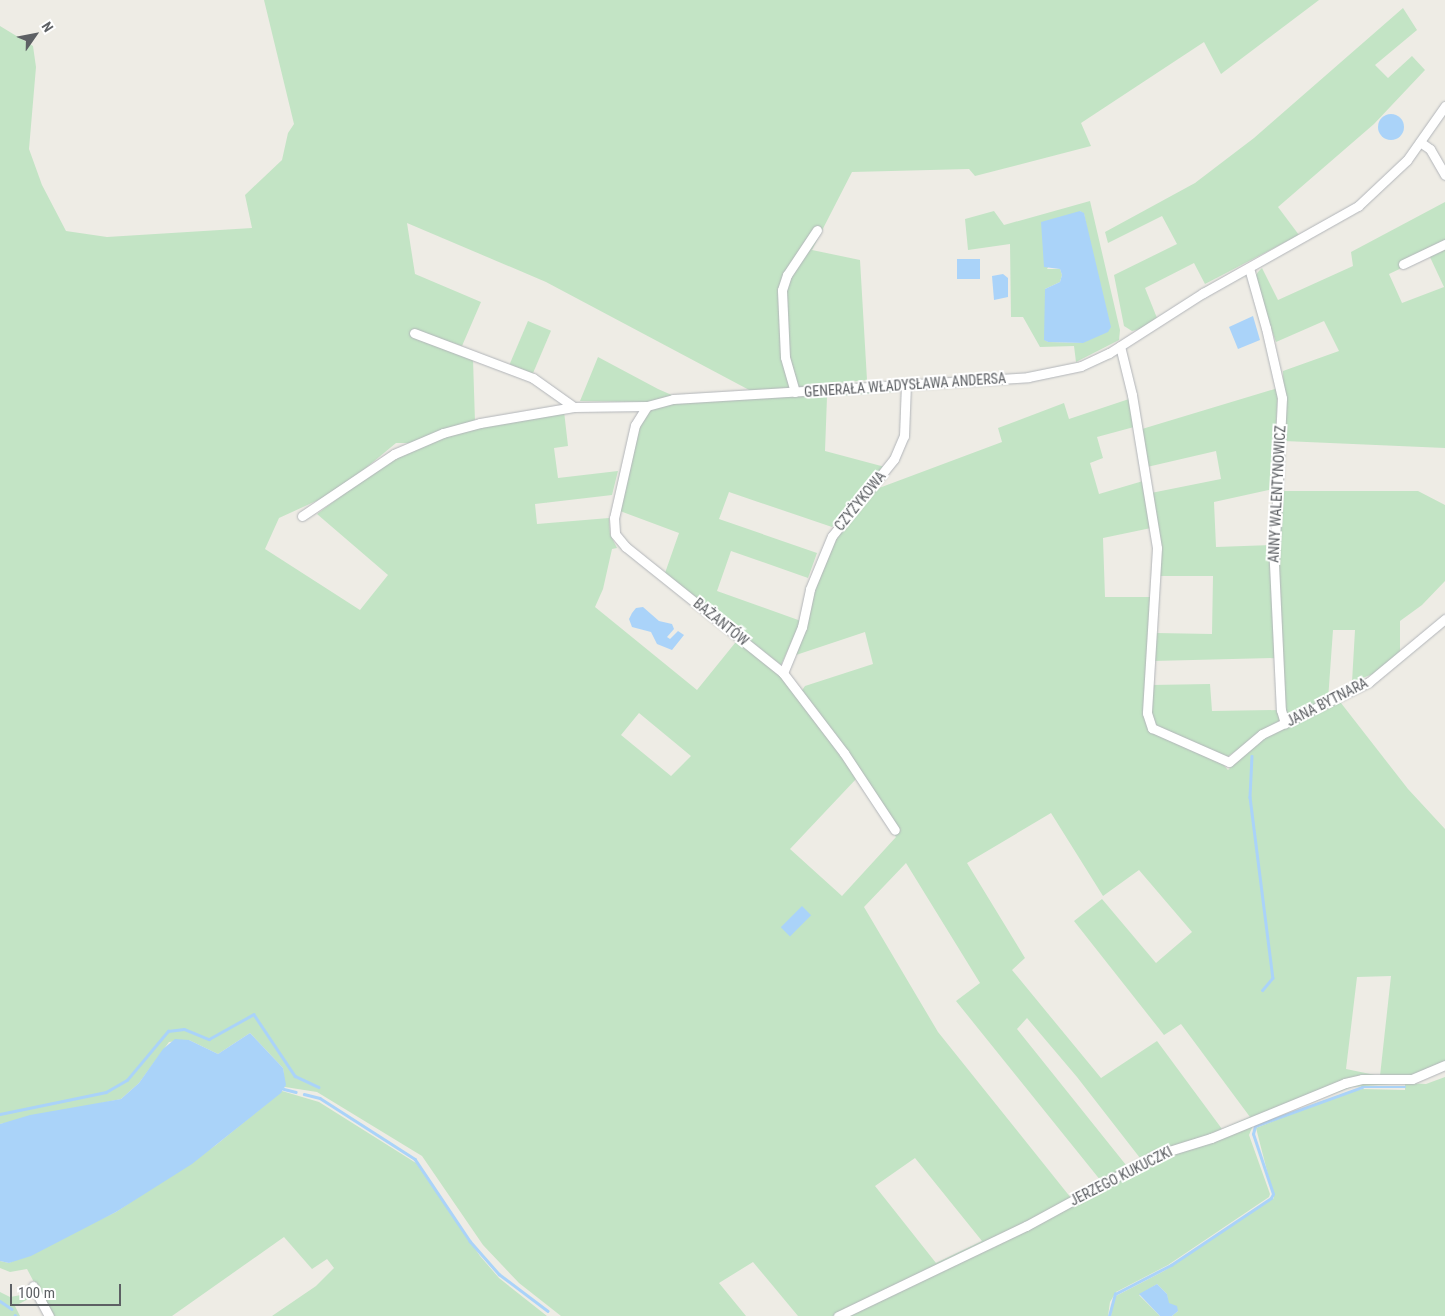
<!DOCTYPE html>
<meta charset="utf-8">
<style>
body{margin:0}
#map{position:relative;width:1445px;height:1316px;overflow:hidden;background:#eeece5;font-family:"Roboto Condensed",sans-serif}
div>[style]{position:absolute}
.green>*{inset:0;background:#c3e4c5;transform-origin:0 0}
.water>*{inset:0;background:#aad3f9;transform-origin:0 0}
.round{border-radius:50%}
.stream>*{height:2.5px;margin:-1.25px;padding:0 1.25px;transform-origin:1.25px;border-radius:1.25px;background:#aad3f9}
.roads{filter:drop-shadow(0 0 1px #b2b5b9) drop-shadow(0 0 1px #b2b5b9)}
.street>*{height:9px;margin:-4.5px;padding:0 4.5px;transform-origin:4.5px;border-radius:4.5px;background:#fff}
span{translate:-50% -50%;white-space:nowrap;text-align:center;line-height:1.15;-webkit-text-stroke:4px #fff;paint-order:stroke}
.street-label{font-size:14px;color:#5d6064}
.north{position:absolute;left:10px;top:10px;width:50px;height:50px;-webkit-text-stroke:4px #fff;paint-order:stroke;rotate:57deg;font-size:14px;font-weight:700;line-height:20px;text-align:center;color:#5d6064}
.north::after{content:'';display:block;margin:auto;width:18px;height:22px;background:#5d6064;clip-path:polygon(50% 0,100% 100%,50% 72%,0 100%)}
.scale{position:absolute;left:10px;top:1284px;width:111px;height:22px;box-sizing:border-box;border:2px solid #5d6064;border-top:0;padding-left:6px;font-size:15px;line-height:18px;white-space:nowrap;color:#5d6064;-webkit-text-stroke:4px #fff;paint-order:stroke}
</style>
<div id="map">
<div class="green">
<div style="clip-path:polygon(evenodd,264px 0,1319px 0,1221px 74px,1204px 42px,1081px 123px,1091px 146px,975px 176px,969px 169px,852px 172px,812px 250px,860px 260px,867px 380px,753px 392px,546px 282px,407px 223px,415px 274px,481px 302px,462px 346px,438px 338px,473px 359px,475px 422px,410px 443px,396px 443px,338px 491px,279px 518px,265px 549px,360px 610px,388px 575px,317px 514px,393px 457px,456px 431px,564px 411px,568px 446px,554px 448px,558px 478px,618px 471px,612px 495px,535px 504px,537px 524px,609px 518px,610px 534px,617px 548px,612px 549px,603px 589px,595px 607px,697px 690px,735px 643px,739px 643px,784px 679px,798px 696px,805px 686px,873px 664px,865px 632px,796px 655px,813px 592px,832px 544px,871px 491px,1002px 442px,998px 428px,1064px 403px,1069px 419px,1129px 399px,1134px 427px,1097px 437px,1103px 458px,1090px 463px,1099px 494px,1143px 481px,1151px 528px,1103px 538px,1105px 597px,1152px 597px,1146px 722px,1221px 762px,1228px 770px,1256px 741px,1331px 704px,1341px 703px,1408px 789px,1445px 829px,1445px 1061px,1405px 1083px,1426px 1084px,1445px 1077px,1445px 1316px,1172px 1316px,1178px 1311px,1168px 1303px,1167px 1294px,1157px 1284px,1139px 1295px,1160px 1316px,1111px 1316px,1114px 1297px,1164px 1271px,1274px 1198px,1256px 1128px,1329px 1099px,1362px 1089px,1405px 1090px,1405px 1083px,1352px 1087px,1254px 1123px,1249px 1135px,1270px 1194px,1269px 1197px,1168px 1265px,1116px 1292px,1110px 1302px,1108px 1316px,798px 1316px,753px 1262px,719px 1283px,746px 1316px,561px 1316px,519px 1283px,483px 1245px,422px 1156px,317px 1092px,285px 1087px,283px 1068px,250px 1033px,218px 1054px,189px 1040px,169px 1042px,139px 1083px,121px 1099px,0 1124px,0 26px,33px 46px,36px 67px,29px 149px,42px 185px,66px 231px,107px 237px,252px 228px,245px 195px,282px 160px,288px 133px,294px 124px,264px 0,639px 713px,691px 756px,671px 776px,621px 735px,639px 713px,264px 0,857px 778px,896px 837px,842px 896px,790px 849px,857px 778px,264px 0,1051px 813px,1103px 896px,1139px 870px,1192px 932px,1156px 963px,1102px 899px,1074px 921px,1164px 1035px,1181px 1024px,1250px 1117px,1222px 1129px,1157px 1041px,1101px 1078px,1012px 970px,1025px 958px,967px 863px,1051px 813px,264px 0,906px 863px,980px 983px,956px 1001px,1101px 1181px,1071px 1198px,938px 1032px,864px 907px,906px 863px,264px 0,1391px 976px,1380px 1076px,1346px 1069px,1357px 977px,1391px 976px,264px 0,1027px 1018px,1077px 1077px,1140px 1158px,1126px 1165px,1017px 1029px,1027px 1018px,264px 0,915px 1158px,982px 1241px,936px 1263px,875px 1186px,915px 1158px)"></div>
<div style="clip-path:polygon(1403px 8px,1417px 30px,1375px 65px,1388px 78px,1412px 56px,1425px 70px,1374px 124px,1278px 207px,1299px 235px,1205px 284px,1194px 263px,1145px 288px,1157px 318px,1140px 329px,1132px 331px,1124px 326px,1114px 275px,1177px 244px,1162px 216px,1108px 243px,1105px 232px,1195px 183px,1254px 138px)"></div>
<div style="clip-path:polygon(evenodd,1090px 201px,1120px 330px,1119px 340px,1076px 362px,1074px 346px,1040px 347px,1023px 317px,1011px 317px,1010px 244px,968px 250px,965px 219px,994px 211px,1004px 225px,1090px 201px,1080px 211px,1084px 214px,1094px 263px,1083px 343px,1048px 342px,1045px 340px,1045px 289px,1060px 282px,1062px 275px,1060px 269px,1047px 269px,1080px 211px)"></div>
<div style="clip-path:polygon(evenodd,1445px 202px,1445px 448px,1284px 441px,1283px 371px,1339px 351px,1324px 321px,1276px 342px,1263px 306px,1255px 277px,1258px 272px,1262px 268px,1278px 300px,1353px 266px,1351px 252px,1445px 202px,1429px 255px,1444px 287px,1402px 303px,1389px 274px,1429px 255px)"></div>
<div style="left:528px;top:321px;width:25px;height:47px;rotate:23deg"></div>
<div style="clip-path:polygon(598px 357px,658px 389px,674px 396px,648px 402px,580px 401px)"></div>
<div style="clip-path:polygon(1278px 388px,1273px 489px,1214px 502px,1216px 547px,1272px 545px,1276px 658px,1153px 661px,1156px 633px,1212px 634px,1213px 576px,1158px 576px,1151px 493px,1221px 479px,1216px 451px,1147px 467px,1142px 429px)"></div>
<div style="clip-path:polygon(894px 390px,896px 392px,827px 397px,825px 451px,885px 467px,832px 527px,729px 492px,719px 519px,817px 553px,808px 578px,731px 551px,717px 591px,801px 621px,781px 665px,665px 573px,679px 533px,620px 511px,638px 426px,643px 412px,663px 402px)"></div>
<div style="clip-path:polygon(1280px 491px,1418px 491px,1445px 505px,1445px 581px,1422px 605px,1400px 621px,1400px 652px,1373px 674px,1352px 682px,1355px 630px,1333px 630px,1328px 700px,1291px 716px,1286px 714px,1276px 556px)"></div>
<div style="clip-path:polygon(1210px 684px,1212px 711px,1279px 710px,1279px 721px,1227px 757px,1156px 728px,1149px 719px,1151px 685px)"></div>
<div style="clip-path:polygon(282px 1091px,319px 1102px,416px 1163px,480px 1256px,499px 1278px,547px 1316px,272px 1316px,316px 1286px,334px 1268px,327px 1259px,312px 1269px,284px 1237px,172px 1316px,52px 1316px,27px 1269px,10px 1272px,0 1268px,0 1261px,9px 1263px,116px 1212px,216px 1145px)"></div>
<div style="clip-path:polygon(0 1292px,10px 1297px,32px 1293px,34px 1296px,15px 1306px,20px 1316px,0 1316px)"></div>
</div>
<div class="water">
<div class="round" style="left:1378px;top:114px;width:26px;height:26px"></div>
<div style="clip-path:polygon(1080px 211px,1084px 213px,1111px 327px,1108px 332px,1083px 343px,1048px 342px,1044px 340px,1045px 289px,1060px 282px,1062px 275px,1060px 269px,1044px 267px,1041px 222px)"></div>
<div style="left:980px;top:259px;width:20px;height:23px;rotate:90deg"></div>
<div style="clip-path:polygon(1003px 274px,1008px 278px,1008px 297px,994px 300px,992px 276px)"></div>
<div style="clip-path:polygon(1253px 316px,1260px 340px,1238px 349px,1229px 327px)"></div>
<div style="clip-path:polygon(643px 607px,659px 621px,672px 624px,674px 629px,667px 637px,670px 639px,678px 631px,684px 635px,672px 650px,657px 644px,651px 632px,632px 627px,629px 619px,632px 613px,636px 608px)"></div>
<div style="left:802px;top:906px;width:13px;height:30px;rotate:45deg"></div>
<div style="clip-path:polygon(250px 1033px,283px 1068px,286px 1085px,281px 1093px,192px 1164px,116px 1212px,31px 1256px,9px 1263px,0 1261px,0 1124px,30px 1115px,121px 1099px,139px 1083px,163px 1049px,175px 1039px,189px 1040px,218px 1054px)"></div>
<div style="clip-path:polygon(1157px 1284px,1167px 1294px,1169px 1303px,1177px 1306px,1178px 1311px,1172px 1316px,1160px 1316px,1139px 1294px)"></div>
</div>
<div class="stream">
<div style="left:1252px;top:756px;width:41px;rotate:92.8deg"></div>
<div style="left:1250px;top:797px;width:182px;rotate:82.8deg"></div>
<div style="left:1273px;top:978px;width:16px;rotate:130deg"></div>
<div style="left:255px;top:1016px;width:72px;rotate:56.3deg"></div>
<div style="left:295px;top:1076px;width:26px;rotate:25deg"></div>
<div style="left:284px;top:1089px;width:12px;rotate:14deg"></div>
<div style="left:304px;top:1094px;width:16px;rotate:14deg"></div>
<div style="left:320px;top:1098px;width:113px;rotate:32.7deg"></div>
<div style="left:415px;top:1159px;width:99px;rotate:56.1deg"></div>
<div style="left:470px;top:1241px;width:44px;rotate:48.7deg"></div>
<div style="left:499px;top:1274px;width:61px;rotate:37.1deg"></div>
<div style="left:0;top:1114px;width:108px;rotate:-11.7deg"></div>
<div style="left:106px;top:1092px;width:24px;rotate:-30deg"></div>
<div style="left:127px;top:1080px;width:64px;rotate:-50.1deg"></div>
<div style="left:168px;top:1031px;width:16px;rotate:-7deg"></div>
<div style="left:184px;top:1029px;width:27px;rotate:22deg"></div>
<div style="left:209px;top:1039px;width:51px;rotate:-29.1deg"></div>
<div style="left:0;top:1301px;width:14px;rotate:34deg"></div>
<div style="left:15px;top:1315px;width:1px;rotate:45deg"></div>
<div style="left:1109px;top:1316px;width:23px;rotate:-75deg"></div>
<div style="left:1115px;top:1294px;width:63px;rotate:-27.4deg"></div>
<div style="left:1171px;top:1265px;width:120px;rotate:-33.8deg"></div>
<div style="left:1271px;top:1198px;width:4px;rotate:-63deg"></div>
<div style="left:1273px;top:1194px;width:63px;rotate:-108.4deg"></div>
<div style="left:1253px;top:1134px;width:8px;rotate:-76deg"></div>
<div style="left:1255px;top:1126px;width:114px;rotate:-20deg"></div>
<div style="left:1362px;top:1087px;width:43px"></div>
</div>
<div class="roads">
<div class="street">
<div style="left:1420px;top:142px;width:12px;rotate:35deg"></div>
<div style="left:1430px;top:149px;width:30px;rotate:60deg"></div>
<div style="left:1403px;top:264px;width:47px;rotate:-25.5deg"></div>
<div style="left:1249px;top:268px;width:62px;rotate:74.2deg"></div>
<div style="left:1266px;top:328px;width:72px;rotate:77.1deg"></div>
<div style="left:1282px;top:398px;width:166px;rotate:92.8deg"></div>
<div style="left:1274px;top:564px;width:146px;rotate:87.3deg"></div>
<div style="left:1281px;top:710px;width:14px;rotate:73deg"></div>
<div style="left:414px;top:333px;width:127px;rotate:20.7deg"></div>
<div style="left:533px;top:378px;width:50px;rotate:35.3deg"></div>
<div style="left:1120px;top:346px;width:50px;rotate:76.2deg"></div>
<div style="left:1132px;top:395px;width:155px;rotate:80.7deg"></div>
<div style="left:1157px;top:548px;width:165px;rotate:93.5deg"></div>
<div style="left:1147px;top:713px;width:16px;rotate:72deg"></div>
<div style="left:1152px;top:728px;width:84px;rotate:23.8deg"></div>
<div style="left:1229px;top:762px;width:43px;rotate:-40.3deg"></div>
<div style="left:1262px;top:734px;width:119px;rotate:-25.9deg"></div>
<div style="left:1369px;top:682px;width:99px;rotate:-39.7deg"></div>
<div style="left:795px;top:392px;width:36px;rotate:-106deg"></div>
<div style="left:785px;top:357px;width:67px;rotate:-92.6deg"></div>
<div style="left:782px;top:290px;width:16px;rotate:-72deg"></div>
<div style="left:787px;top:275px;width:54px;rotate:-56.3deg"></div>
<div style="left:647px;top:406px;width:22px;rotate:122deg"></div>
<div style="left:635px;top:425px;width:95px;rotate:102.7deg"></div>
<div style="left:614px;top:518px;width:16px;rotate:86deg"></div>
<div style="left:615px;top:534px;width:17px;rotate:50deg"></div>
<div style="left:626px;top:547px;width:201px;rotate:38.7deg"></div>
<div style="left:783px;top:673px;width:101px;rotate:52.7deg"></div>
<div style="left:844px;top:753px;width:92px;rotate:56.5deg"></div>
<div style="left:302px;top:516px;width:111px;rotate:-34deg"></div>
<div style="left:394px;top:454px;width:53px;rotate:-23.2deg"></div>
<div style="left:443px;top:433px;width:38px;rotate:-15deg"></div>
<div style="left:480px;top:423px;width:95px;rotate:-9.7deg"></div>
<div style="left:574px;top:407px;width:73px;rotate:-0.8deg"></div>
<div style="left:647px;top:406px;width:27px;rotate:-15deg"></div>
<div style="left:673px;top:399px;width:356px;rotate:-3.5deg"></div>
<div style="left:1028px;top:377px;width:54px;rotate:-11.7deg"></div>
<div style="left:1081px;top:366px;width:31px;rotate:-25deg"></div>
<div style="left:1109px;top:353px;width:112px;rotate:-32.6deg"></div>
<div style="left:1203px;top:293px;width:178px;rotate:-29.3deg"></div>
<div style="left:1358px;top:206px;width:67px;rotate:-43.2deg"></div>
<div style="left:1407px;top:160px;width:66px;rotate:-54.9deg"></div>
<div style="left:783px;top:673px;width:50px;rotate:-67.6deg"></div>
<div style="left:802px;top:627px;width:39px;rotate:-78deg"></div>
<div style="left:810px;top:589px;width:57px;rotate:-67.5deg"></div>
<div style="left:832px;top:536px;width:99px;rotate:-51.2deg"></div>
<div style="left:894px;top:459px;width:25px;rotate:-67deg"></div>
<div style="left:904px;top:436px;width:51px;rotate:-87.8deg"></div>
<div style="left:33px;top:1286px;width:34px;rotate:62deg"></div>
<div style="left:838px;top:1316px;width:208px;rotate:-25.6deg"></div>
<div style="left:1026px;top:1226px;width:148px;rotate:-28.6deg"></div>
<div style="left:1156px;top:1155px;width:58px;rotate:-17.2deg"></div>
<div style="left:1211px;top:1138px;width:145px;rotate:-22.3deg"></div>
<div style="left:1345px;top:1083px;width:17px;rotate:-13deg"></div>
<div style="left:1362px;top:1079px;width:50px"></div>
<div style="left:1412px;top:1079px;width:36px;rotate:-23deg"></div>
</div>
</div>
<div class="street-label">
<span style="left:905px;top:385px;rotate:-4deg">GENERAŁA WŁADYSŁAWA ANDERSA</span>
<span style="left:1277px;top:494px;rotate:-87deg">ANNY WALENTYNOWICZ</span>
<span style="left:860px;top:501px;rotate:-51deg">CZYŻYKOWA</span>
<span style="left:721px;top:622px;rotate:39deg">BAŻANTÓW</span>
<span style="left:1327px;top:702px;rotate:-27deg">JANA BYTNARA</span>
<span style="left:1121px;top:1176px;rotate:-27deg">JERZEGO KUKUCZKI</span>
</div>
<div class="north">N</div>
<div class="scale">100 m</div>
</div>
